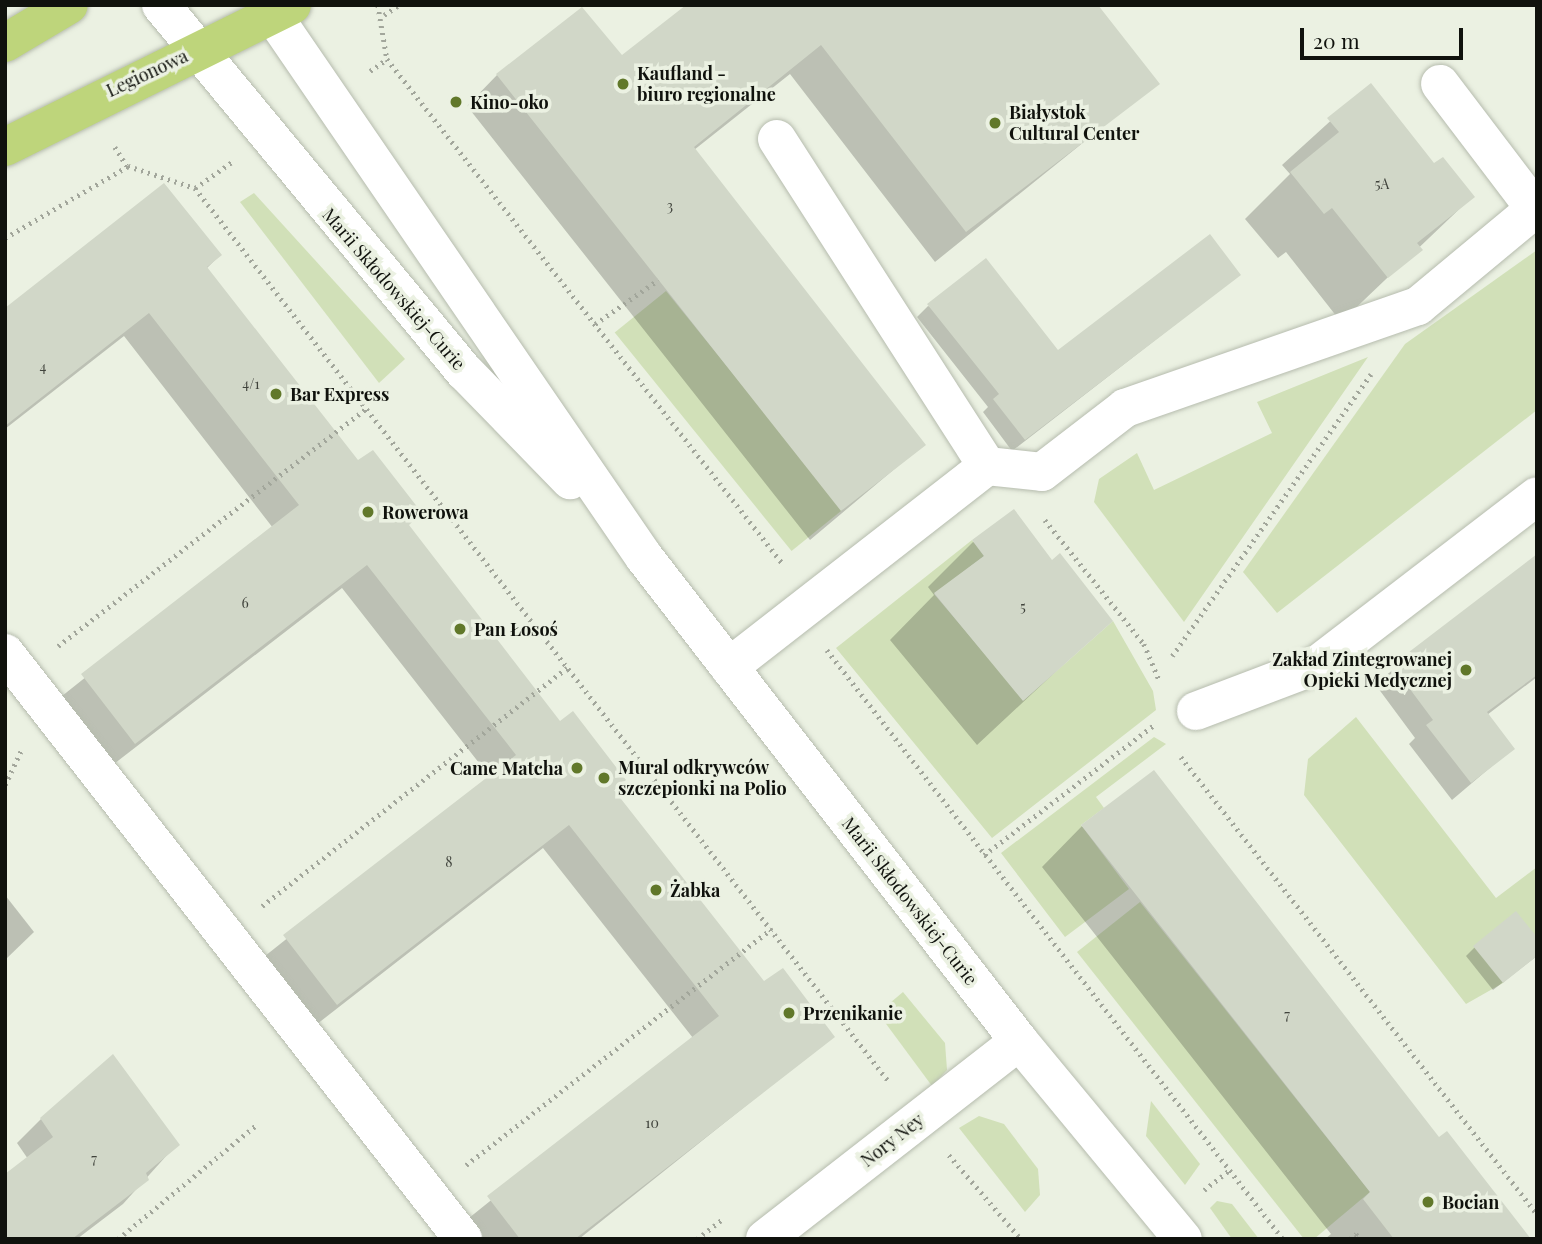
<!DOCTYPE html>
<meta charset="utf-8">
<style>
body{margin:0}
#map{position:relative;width:1542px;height:1244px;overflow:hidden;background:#ebf1e2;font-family:"Playfair Display",serif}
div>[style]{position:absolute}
.green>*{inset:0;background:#d1e0b8;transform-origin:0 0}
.shadow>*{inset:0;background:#0003}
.building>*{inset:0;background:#d1d7c8}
.path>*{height:4.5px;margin-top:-2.25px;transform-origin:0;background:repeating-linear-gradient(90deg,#a2a69b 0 2px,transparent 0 7px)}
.roads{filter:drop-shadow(0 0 2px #b6bcae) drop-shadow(0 0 2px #b6bcae)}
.minor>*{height:38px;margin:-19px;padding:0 19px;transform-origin:19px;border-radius:19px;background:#fff}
.major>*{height:38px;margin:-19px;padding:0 19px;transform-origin:19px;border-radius:19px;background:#bed57b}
.dots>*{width:19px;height:19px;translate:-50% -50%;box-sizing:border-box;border:4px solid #ebf1e2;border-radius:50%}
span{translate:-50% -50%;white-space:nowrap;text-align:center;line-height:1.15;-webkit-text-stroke:7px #ebf1e2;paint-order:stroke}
.number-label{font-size:14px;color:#40433c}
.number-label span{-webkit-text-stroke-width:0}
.street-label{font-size:18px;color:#10120d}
.poi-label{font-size:18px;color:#10120d;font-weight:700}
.left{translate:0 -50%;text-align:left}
.right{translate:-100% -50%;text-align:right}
.frame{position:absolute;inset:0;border:7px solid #10120d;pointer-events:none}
.scale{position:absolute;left:1300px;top:28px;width:163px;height:32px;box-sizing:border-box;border:4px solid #10120d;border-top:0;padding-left:9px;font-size:21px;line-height:24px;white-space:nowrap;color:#10120d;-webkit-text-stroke:5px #ebf1e2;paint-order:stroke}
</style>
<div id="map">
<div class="green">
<div style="clip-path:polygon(254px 193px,405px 359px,379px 383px,240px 202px)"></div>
<div style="clip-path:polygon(1537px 250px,1537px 410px,1277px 613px,1243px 572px,1405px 344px)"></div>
<div style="left:666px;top:291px;width:281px;height:66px;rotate:51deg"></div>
<div style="clip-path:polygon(1368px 357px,1184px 622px,1094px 502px,1099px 479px,1137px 453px,1154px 490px,1272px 433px,1257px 402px)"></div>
<div style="clip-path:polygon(972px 540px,984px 556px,934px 594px,1024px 700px,1113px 621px,1153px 691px,1156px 710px,992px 838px,836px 648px)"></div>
<div style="clip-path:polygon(1356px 717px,1496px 898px,1537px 867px,1537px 937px,1503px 983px,1466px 1004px,1304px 795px,1308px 759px)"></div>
<div style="clip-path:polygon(1154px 737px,1166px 744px,1096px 797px,1104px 808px,1081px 825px,1129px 889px,1065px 937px,1001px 853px)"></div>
<div style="clip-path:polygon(1140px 902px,1370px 1192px,1314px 1239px,1304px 1239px,1077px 952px)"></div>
<div style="clip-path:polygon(903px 992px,945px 1043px,947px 1070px,932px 1086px,878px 1013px)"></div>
<div style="clip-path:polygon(1151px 1101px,1200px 1164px,1185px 1185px,1146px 1136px)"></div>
<div style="clip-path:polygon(979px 1116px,1004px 1124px,1038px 1169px,1040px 1195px,1025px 1212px,959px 1128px)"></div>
<div style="clip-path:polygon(1217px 1201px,1232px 1204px,1259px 1239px,1232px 1239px,1210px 1208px)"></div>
</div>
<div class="shadow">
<div style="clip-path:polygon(687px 5px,1157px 83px,935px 262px,790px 74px,694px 150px,923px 445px,810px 540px,467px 106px,497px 75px,622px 57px)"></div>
<div style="clip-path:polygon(1370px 85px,1434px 165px,1472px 197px,1341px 322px,1286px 252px,1278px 258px,1245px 219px,1290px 174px,1282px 165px)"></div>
<div style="clip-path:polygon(220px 255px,206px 269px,559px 724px,624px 780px,613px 791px,763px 983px,833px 1036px,579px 1239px,477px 1239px,464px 1222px,693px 1038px,543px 848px,312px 1028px,260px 960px,490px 777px,342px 588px,110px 767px,57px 700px,273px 528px,124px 336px,5px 429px,5px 310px)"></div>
<div style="clip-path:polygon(1239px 275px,1012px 451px,983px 412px,988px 407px,917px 317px,928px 306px,1057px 352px)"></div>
<div style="clip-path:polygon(973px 542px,1052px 563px,1110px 621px,977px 745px,890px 640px,934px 595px,928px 587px)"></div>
<div style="clip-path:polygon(1537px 556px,1537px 677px,1487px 715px,1512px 749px,1452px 800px,1409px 744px,1415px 738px,1375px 684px)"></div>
<div style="clip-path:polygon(1082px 826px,1438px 1140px,1529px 1239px,1325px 1239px,1331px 1234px,1042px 867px)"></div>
<div style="clip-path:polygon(5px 895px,34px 932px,5px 960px)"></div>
<div style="clip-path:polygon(1475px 947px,1537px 956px,1493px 990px,1466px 956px)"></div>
<div style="clip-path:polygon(41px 1119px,177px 1144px,123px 1204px,77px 1239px,5px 1239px,28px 1159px,17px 1143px)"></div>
</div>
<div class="building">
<div style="clip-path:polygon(686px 5px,1098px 5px,1160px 84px,966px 232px,821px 45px,694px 147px,926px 445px,841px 511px,496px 74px,582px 7px,622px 55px)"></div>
<div style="clip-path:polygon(1371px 83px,1434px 163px,1443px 157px,1475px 197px,1417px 243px,1423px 250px,1388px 278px,1332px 208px,1324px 214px,1290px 172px,1339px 132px,1327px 118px)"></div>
<div style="clip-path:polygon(164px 183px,222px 255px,207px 267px,358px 460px,373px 450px,422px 513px,409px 525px,560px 721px,573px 711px,626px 780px,614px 790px,764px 981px,783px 968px,835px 1037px,575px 1239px,520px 1239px,487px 1196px,719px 1016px,569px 825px,337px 1005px,283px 935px,516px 755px,367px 565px,135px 744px,81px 674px,299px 505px,149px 313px,5px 426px,5px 308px)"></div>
<div style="clip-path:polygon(1210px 234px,1241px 275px,1025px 440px,993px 399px,999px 394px,927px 304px,986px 258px,1058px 350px)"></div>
<div style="clip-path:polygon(1014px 509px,1052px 560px,1060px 553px,1113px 621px,1023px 701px,934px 593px,984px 556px,972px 540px)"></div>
<div style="clip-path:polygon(1537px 554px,1537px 675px,1487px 712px,1515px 749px,1471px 783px,1426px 725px,1433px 720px,1392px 665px)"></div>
<div style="clip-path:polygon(1154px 770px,1439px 1137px,1447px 1131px,1531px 1239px,1394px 1239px,1363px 1199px,1370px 1192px,1081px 825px)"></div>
<div style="clip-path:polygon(1516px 911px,1537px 937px,1537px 956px,1503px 983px,1473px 946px)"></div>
<div style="clip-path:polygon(113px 1054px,180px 1145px,146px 1173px,149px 1180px,72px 1239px,5px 1239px,5px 1174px,53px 1137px,40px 1118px)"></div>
</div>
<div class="path">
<div style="left:378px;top:5px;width:55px;rotate:80.5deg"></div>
<div style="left:387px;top:59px;width:642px;rotate:51.9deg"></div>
<div style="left:384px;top:15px;width:18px;rotate:-34deg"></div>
<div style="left:370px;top:71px;width:21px;rotate:-35deg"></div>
<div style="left:115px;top:147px;width:22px;rotate:58deg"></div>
<div style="left:195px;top:188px;width:1133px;rotate:52.17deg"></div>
<div style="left:5px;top:238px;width:143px;rotate:-30.3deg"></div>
<div style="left:128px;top:166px;width:71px;rotate:18.2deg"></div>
<div style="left:195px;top:188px;width:45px;rotate:-35.1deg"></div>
<div style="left:595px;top:324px;width:77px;rotate:-34.9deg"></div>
<div style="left:1045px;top:520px;width:159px;rotate:51.4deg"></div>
<div style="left:1144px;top:644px;width:39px;rotate:67deg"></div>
<div style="left:58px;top:646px;width:389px;rotate:-37.6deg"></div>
<div style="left:827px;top:650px;width:745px;rotate:52.25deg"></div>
<div style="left:1172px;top:656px;width:345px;rotate:-54.8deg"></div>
<div style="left:1181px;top:757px;width:579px;rotate:52.08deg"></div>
<div style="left:5px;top:785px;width:38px;rotate:-65deg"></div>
<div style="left:984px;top:855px;width:213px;rotate:-37.4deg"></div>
<div style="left:262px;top:906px;width:387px;rotate:-38deg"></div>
<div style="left:949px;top:1155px;width:111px;rotate:49.4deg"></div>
<div style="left:466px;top:1165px;width:386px;rotate:-37.7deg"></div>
<div style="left:1204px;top:1190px;width:31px;rotate:-38deg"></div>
<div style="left:118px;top:1239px;width:178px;rotate:-39.5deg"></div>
<div style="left:697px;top:1239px;width:31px;rotate:-38deg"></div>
<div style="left:1350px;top:1239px;width:8px;rotate:-40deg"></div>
<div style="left:1356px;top:1234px;width:6px;rotate:51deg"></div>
</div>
<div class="roads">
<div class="minor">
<div style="left:161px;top:5px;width:477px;rotate:50.4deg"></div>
<div style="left:465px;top:372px;width:151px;rotate:45.8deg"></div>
<div style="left:266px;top:5px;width:669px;rotate:55.6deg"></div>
<div style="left:644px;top:557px;width:612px;rotate:52.23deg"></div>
<div style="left:1019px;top:1041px;width:257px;rotate:50.4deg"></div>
<div style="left:777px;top:139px;width:389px;rotate:57.3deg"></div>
<div style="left:5px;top:653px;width:744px;rotate:51.99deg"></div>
<div style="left:729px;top:667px;width:327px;rotate:-37.9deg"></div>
<div style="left:987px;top:466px;width:55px;rotate:6.2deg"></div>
<div style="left:1042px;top:472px;width:105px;rotate:-37.6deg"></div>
<div style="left:1125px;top:408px;width:310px;rotate:-19.2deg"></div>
<div style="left:1418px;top:306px;width:152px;rotate:-39.7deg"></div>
<div style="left:1535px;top:209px;width:157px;rotate:-127.2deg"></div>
<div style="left:1196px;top:711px;width:129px;rotate:-20.8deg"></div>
<div style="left:1317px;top:665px;width:277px;rotate:-37.5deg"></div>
<div style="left:765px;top:1239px;width:322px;rotate:-37.9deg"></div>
</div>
<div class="major">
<div style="left:5px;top:43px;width:74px;rotate:-30.7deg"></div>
<div style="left:5px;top:147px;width:320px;rotate:-26.3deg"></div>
</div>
</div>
<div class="dots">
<div style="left:623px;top:84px;background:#61782a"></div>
<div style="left:456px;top:102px;background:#61782a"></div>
<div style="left:995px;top:123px;background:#61782a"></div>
<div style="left:276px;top:394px;background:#61782a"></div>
<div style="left:368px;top:512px;background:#61782a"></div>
<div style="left:460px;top:629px;background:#61782a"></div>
<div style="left:1466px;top:670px;background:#61782a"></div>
<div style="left:577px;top:768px;background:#61782a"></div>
<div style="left:604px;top:778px;background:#61782a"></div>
<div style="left:656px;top:890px;background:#61782a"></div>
<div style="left:789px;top:1013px;background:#61782a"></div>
<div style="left:1428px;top:1202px;background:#61782a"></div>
</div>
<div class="number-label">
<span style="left:1382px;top:184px">5A</span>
<span style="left:670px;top:206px">3</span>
<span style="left:43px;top:367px">4</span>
<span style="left:251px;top:384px">4/1</span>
<span style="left:245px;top:603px">6</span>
<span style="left:1023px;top:607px">5</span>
<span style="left:449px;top:862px">8</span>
<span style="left:1287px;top:1015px">7</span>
<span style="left:652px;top:1123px">10</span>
<span style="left:94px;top:1159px">7</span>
</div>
<div class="street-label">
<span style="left:147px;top:73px;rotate:-25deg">Legionowa</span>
<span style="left:394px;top:289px;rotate:49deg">Marii Skłodowskiej-Curie</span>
<span style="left:910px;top:901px;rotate:52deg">Marii Skłodowskiej-Curie</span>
<span style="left:892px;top:1140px;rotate:-38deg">Nory Ney</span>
</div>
<div class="poi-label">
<span class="left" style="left:637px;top:84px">Kaufland -<br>biuro regionalne</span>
<span class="left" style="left:470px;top:102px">Kino-oko</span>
<span class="left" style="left:1009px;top:123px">Białystok<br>Cultural Center</span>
<span class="left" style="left:290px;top:394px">Bar Express</span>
<span class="left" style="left:382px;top:512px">Rowerowa</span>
<span class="left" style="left:474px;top:629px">Pan Łosoś</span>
<span class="right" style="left:1452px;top:670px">Zakład Zintegrowanej<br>Opieki Medycznej</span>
<span class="right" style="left:563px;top:768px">Came Matcha</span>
<span class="left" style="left:618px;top:778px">Mural odkrywców<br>szczepionki na Polio</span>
<span class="left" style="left:670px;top:890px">Żabka</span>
<span class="left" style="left:803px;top:1013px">Przenikanie</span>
<span class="left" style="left:1442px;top:1202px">Bocian</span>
</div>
<div class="frame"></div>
<div class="scale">20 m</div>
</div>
